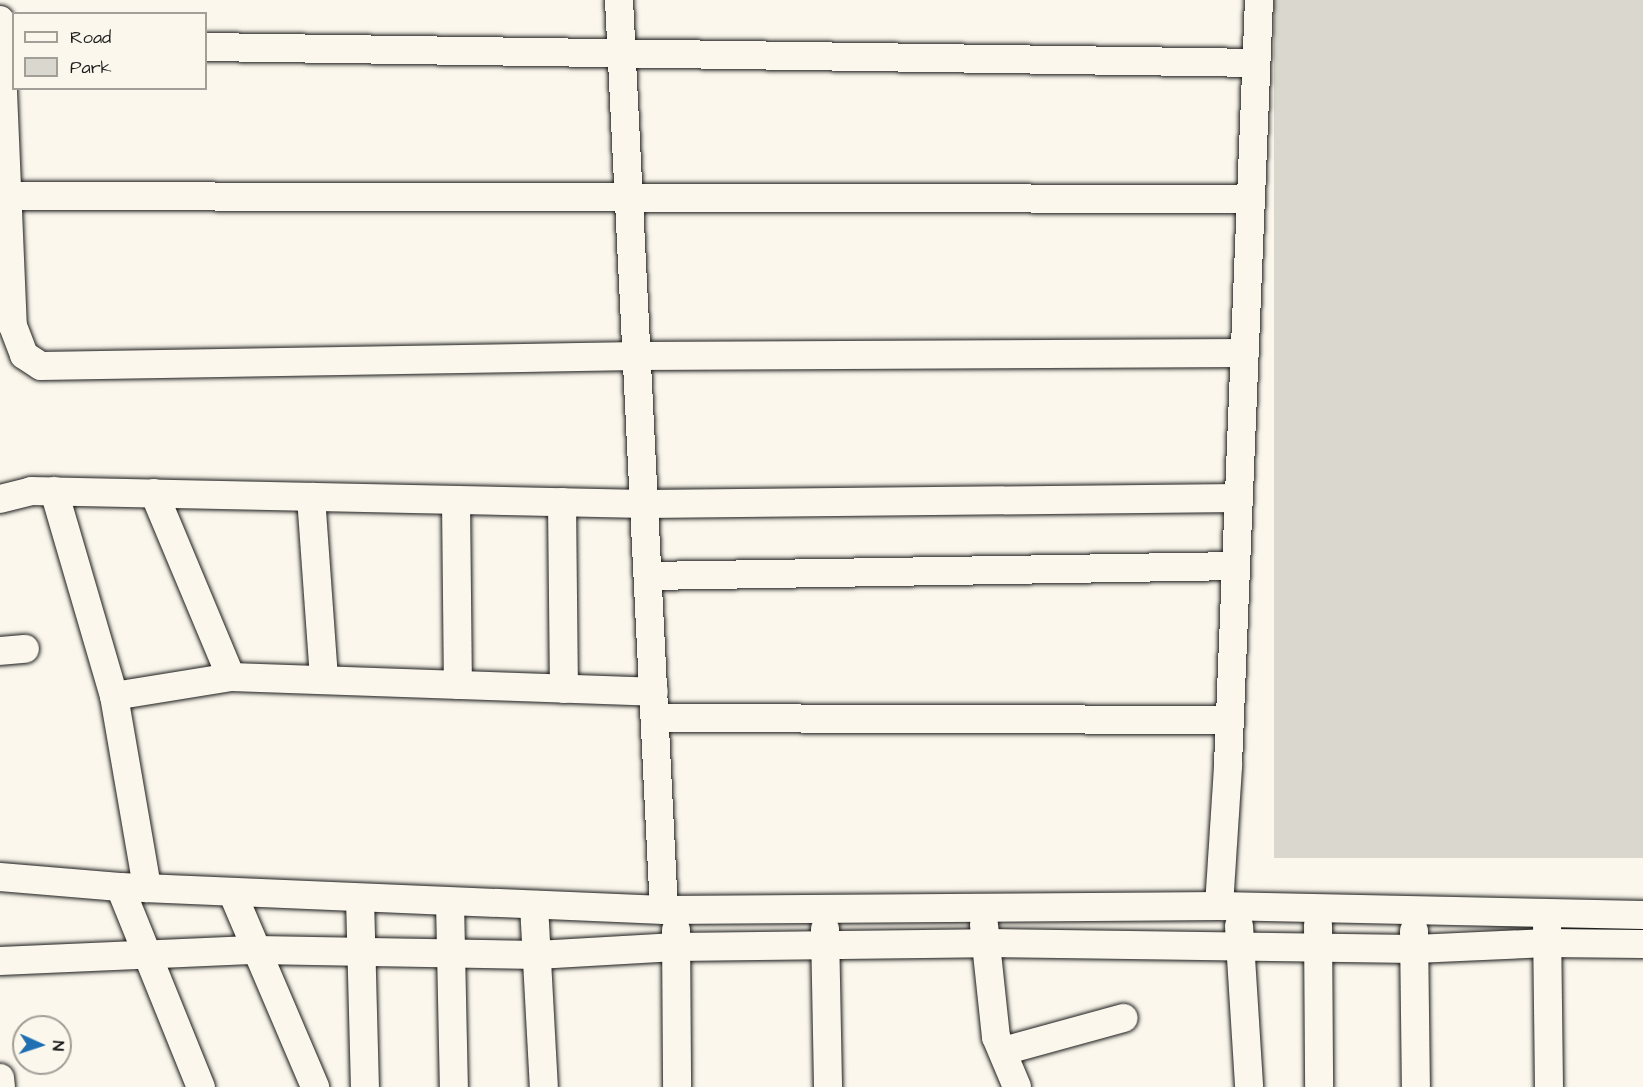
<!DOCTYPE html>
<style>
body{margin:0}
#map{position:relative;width:1643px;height:1087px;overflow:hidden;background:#fbf7ec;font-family:"Architects Daughter",sans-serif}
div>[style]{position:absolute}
.green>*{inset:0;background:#dad7ce;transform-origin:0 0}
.roads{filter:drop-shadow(0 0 2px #1c1c1c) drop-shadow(0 0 2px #1c1c1c)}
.minor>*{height:28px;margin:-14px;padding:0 14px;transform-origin:14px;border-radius:14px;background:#fbf7ec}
span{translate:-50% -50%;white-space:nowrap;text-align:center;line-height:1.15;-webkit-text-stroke:4.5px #fbf7ec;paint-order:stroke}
.legend{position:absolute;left:12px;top:12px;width:195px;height:78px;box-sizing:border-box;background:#fbf7ec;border:2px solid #a29f99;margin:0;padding:8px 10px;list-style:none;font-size:18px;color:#1c1c1c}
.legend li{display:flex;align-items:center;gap:12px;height:30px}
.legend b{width:30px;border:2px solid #a29f99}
.north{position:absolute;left:12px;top:1015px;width:60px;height:60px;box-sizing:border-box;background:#fbf7ec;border:2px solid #a29f99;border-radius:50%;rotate:93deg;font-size:16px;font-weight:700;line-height:24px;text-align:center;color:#1c1c1c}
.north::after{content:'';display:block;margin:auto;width:21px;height:27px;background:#1f6fb2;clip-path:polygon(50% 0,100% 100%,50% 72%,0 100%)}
</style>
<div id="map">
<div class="green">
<div style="left:1274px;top:0;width:369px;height:858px"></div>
</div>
<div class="roads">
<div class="minor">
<div style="left:619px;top:0;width:911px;rotate:87.17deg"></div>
<div style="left:0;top:20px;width:306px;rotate:87.6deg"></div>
<div style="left:13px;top:326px;width:31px;rotate:69deg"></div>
<div style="left:24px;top:355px;width:20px;rotate:33deg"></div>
<div style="left:41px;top:366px;width:597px;rotate:-0.96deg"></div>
<div style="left:638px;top:356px;width:607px;rotate:-0.28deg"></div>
<div style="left:206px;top:47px;width:1050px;rotate:0.87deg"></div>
<div style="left:5px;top:196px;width:1246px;rotate:0.14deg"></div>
<div style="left:54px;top:491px;width:214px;rotate:73.7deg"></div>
<div style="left:114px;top:696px;width:195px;rotate:80.2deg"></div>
<div style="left:154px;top:493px;width:199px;rotate:67.3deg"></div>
<div style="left:311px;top:497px;width:183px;rotate:85.9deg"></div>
<div style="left:0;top:499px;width:32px;rotate:-14deg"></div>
<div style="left:31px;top:491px;width:614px;rotate:1.21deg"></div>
<div style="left:645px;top:504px;width:594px;rotate:-0.58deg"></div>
<div style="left:456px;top:500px;width:185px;rotate:89.4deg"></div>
<div style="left:562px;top:502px;width:187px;rotate:89.4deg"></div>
<div style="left:648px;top:576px;width:588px;rotate:-0.97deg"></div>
<div style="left:0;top:651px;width:25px;rotate:-5deg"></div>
<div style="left:114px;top:696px;width:119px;rotate:-9.2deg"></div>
<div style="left:231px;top:677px;width:423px;rotate:2deg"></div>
<div style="left:655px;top:718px;width:575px;rotate:0.2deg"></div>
<div style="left:0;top:877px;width:120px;rotate:4.8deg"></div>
<div style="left:120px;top:887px;width:544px;rotate:2.42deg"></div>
<div style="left:664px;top:910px;width:555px;rotate:-0.41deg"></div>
<div style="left:1219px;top:906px;width:424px;rotate:1.2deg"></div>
<div style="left:120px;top:887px;width:216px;rotate:68deg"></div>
<div style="left:232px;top:892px;width:212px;rotate:66.9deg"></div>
<div style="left:360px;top:898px;width:189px;rotate:88.5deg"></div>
<div style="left:450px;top:902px;width:185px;rotate:88.8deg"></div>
<div style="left:534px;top:905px;width:182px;rotate:86.9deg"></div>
<div style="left:1219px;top:906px;width:141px;rotate:-86.3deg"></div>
<div style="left:1228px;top:765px;width:766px;rotate:-87.68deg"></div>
<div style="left:1547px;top:924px;width:163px;rotate:89.3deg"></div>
<div style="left:984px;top:925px;width:113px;rotate:83.9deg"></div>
<div style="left:996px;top:1037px;width:54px;rotate:67.2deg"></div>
<div style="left:1318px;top:925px;width:162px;rotate:89.6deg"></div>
<div style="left:1239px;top:926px;width:161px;rotate:86.4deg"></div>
<div style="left:825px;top:929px;width:158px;rotate:88.9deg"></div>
<div style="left:676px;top:930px;width:157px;rotate:89.6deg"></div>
<div style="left:1414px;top:931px;width:156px;rotate:89.3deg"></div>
<div style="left:0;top:961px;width:257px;rotate:-2.5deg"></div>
<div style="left:257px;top:950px;width:280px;rotate:1deg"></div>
<div style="left:537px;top:955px;width:139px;rotate:-3.3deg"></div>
<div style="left:676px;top:947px;width:309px;rotate:-0.7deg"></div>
<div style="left:985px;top:943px;width:430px;rotate:0.8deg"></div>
<div style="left:1415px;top:949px;width:133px;rotate:-2.6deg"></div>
<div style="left:1548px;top:943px;width:95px;rotate:0.6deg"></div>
<div style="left:1003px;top:1051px;width:125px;rotate:-15.3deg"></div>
<div style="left:0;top:1078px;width:9px;rotate:84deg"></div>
</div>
</div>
<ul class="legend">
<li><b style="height:8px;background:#fbf7ec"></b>Road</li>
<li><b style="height:16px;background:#dad7ce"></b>Park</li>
</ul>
<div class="north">N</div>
</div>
